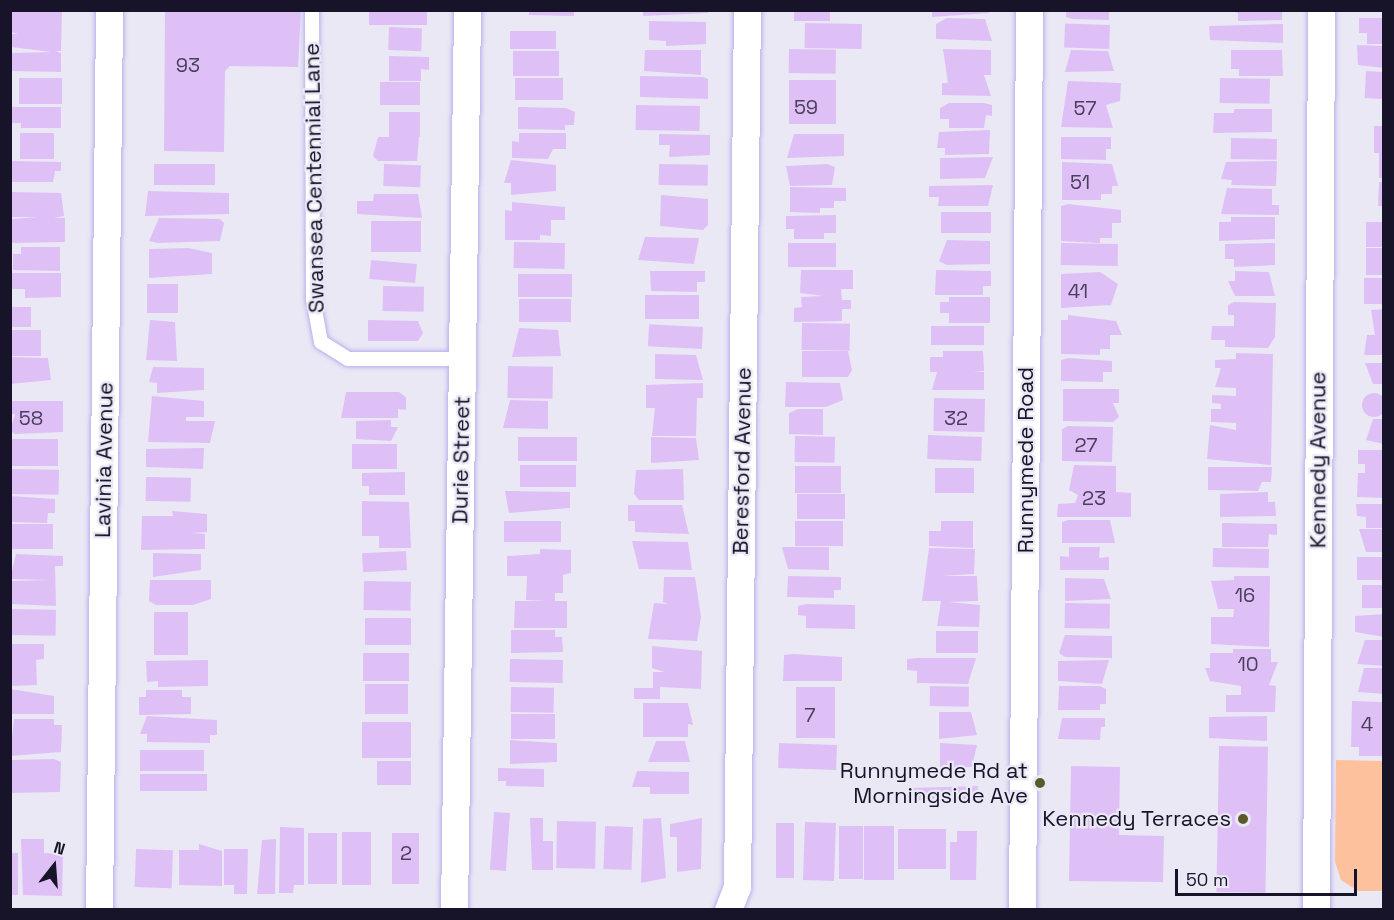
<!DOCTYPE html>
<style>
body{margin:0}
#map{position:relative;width:1394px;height:920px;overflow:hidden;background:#eae8f5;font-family:"Space Grotesk",sans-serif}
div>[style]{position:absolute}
.green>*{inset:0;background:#fec19e}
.building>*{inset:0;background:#dfc0f6;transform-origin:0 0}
.round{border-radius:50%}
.roads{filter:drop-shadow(0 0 2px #b9b1ed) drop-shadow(0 0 2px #b9b1ed)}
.service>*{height:14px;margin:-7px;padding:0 7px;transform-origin:7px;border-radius:7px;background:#fff}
.minor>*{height:27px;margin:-13.5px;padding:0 13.5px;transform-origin:13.5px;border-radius:13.5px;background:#fff}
.dots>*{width:16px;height:16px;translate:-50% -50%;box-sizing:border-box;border:3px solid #eae8f5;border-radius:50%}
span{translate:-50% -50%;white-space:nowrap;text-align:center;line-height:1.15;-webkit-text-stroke:4.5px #eae8f5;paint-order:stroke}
.number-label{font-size:20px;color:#493e5c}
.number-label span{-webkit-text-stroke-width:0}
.street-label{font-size:22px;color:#171329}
.poi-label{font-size:22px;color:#171329}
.right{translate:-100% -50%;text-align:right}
.frame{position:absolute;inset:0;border:12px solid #171329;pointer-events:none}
.north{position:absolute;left:24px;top:836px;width:60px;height:60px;-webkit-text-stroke:4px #eae8f5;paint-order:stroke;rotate:17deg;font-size:16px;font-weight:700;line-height:24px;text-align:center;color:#171329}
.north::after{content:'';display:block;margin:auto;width:21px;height:27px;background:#171329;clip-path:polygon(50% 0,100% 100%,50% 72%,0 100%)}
.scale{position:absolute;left:1175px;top:869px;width:182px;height:27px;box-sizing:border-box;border:3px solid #171329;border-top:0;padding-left:8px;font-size:18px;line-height:21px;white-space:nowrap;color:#171329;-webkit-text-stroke:4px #eae8f5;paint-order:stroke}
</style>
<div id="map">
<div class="green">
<div style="clip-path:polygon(1336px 760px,1383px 761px,1383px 891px,1358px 891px,1341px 880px,1335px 862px)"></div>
</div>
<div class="building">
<div style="clip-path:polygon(62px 10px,61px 51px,56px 51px,61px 53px,61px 72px,11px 71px,10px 53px,51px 52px,11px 47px,11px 34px,18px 34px,10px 32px,10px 11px)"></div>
<div style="clip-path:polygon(165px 10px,301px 10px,298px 67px,230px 66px,225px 71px,224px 152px,164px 151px)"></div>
<div style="left:369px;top:10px;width:58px;height:15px"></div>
<div style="clip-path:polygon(529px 10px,574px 10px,574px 16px,529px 15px)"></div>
<div style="clip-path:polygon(643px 10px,708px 10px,708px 13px,643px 16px)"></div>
<div style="left:794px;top:10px;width:36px;height:11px"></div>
<div style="clip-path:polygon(932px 10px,989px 10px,989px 13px,932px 17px)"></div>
<div style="clip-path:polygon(1066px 10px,1109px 10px,1109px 20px,1073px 19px,1066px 17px)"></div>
<div style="clip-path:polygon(1227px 10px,1282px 10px,1282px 20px,1238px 21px,1238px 13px)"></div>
<div style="clip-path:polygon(947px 18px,985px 19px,992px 41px,936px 39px,936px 24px)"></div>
<div style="clip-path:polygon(1359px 18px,1384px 18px,1384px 44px,1367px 44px,1367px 33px,1359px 33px)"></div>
<div style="clip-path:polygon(649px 21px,706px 22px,706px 44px,666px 46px,666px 41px,649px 40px)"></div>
<div style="left:805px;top:23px;width:57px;height:25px;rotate:1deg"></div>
<div style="clip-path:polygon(1283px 24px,1283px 43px,1210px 40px,1209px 26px)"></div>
<div style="left:1110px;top:25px;width:24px;height:45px;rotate:92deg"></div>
<div style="left:389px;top:27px;width:33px;height:23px;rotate:2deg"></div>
<div style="left:510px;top:31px;width:46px;height:18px"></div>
<div style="clip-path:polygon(1357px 45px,1384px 46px,1384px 68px,1358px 65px)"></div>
<div style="left:789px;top:49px;width:47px;height:24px;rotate:1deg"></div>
<div style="clip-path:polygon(943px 49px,991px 50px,991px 75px,984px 75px,991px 96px,942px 95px,942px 83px,948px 83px)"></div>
<div style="clip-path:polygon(645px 50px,701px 50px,701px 75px,644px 71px)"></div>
<div style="clip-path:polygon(1071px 50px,1108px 51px,1114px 71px,1065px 72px)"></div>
<div style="clip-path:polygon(1231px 50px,1282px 50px,1283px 76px,1239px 76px,1239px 69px,1231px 69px)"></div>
<div style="left:513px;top:51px;width:46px;height:25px"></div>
<div style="clip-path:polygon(389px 56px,429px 57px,429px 70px,421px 69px,421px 81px,389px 81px)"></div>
<div style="left:1366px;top:71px;width:18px;height:27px;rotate:3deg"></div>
<div style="clip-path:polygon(640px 76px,703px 77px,708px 79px,708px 99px,640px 97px)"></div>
<div style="left:62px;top:78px;width:26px;height:43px;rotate:90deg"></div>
<div style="left:515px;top:78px;width:48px;height:22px"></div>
<div style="left:1220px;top:78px;width:50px;height:25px;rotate:1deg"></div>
<div style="left:789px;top:80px;width:47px;height:44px"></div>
<div style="clip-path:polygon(1068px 81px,1121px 83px,1120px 101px,1106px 105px,1113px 128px,1061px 127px)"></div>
<div style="left:380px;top:82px;width:40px;height:23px"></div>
<div style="clip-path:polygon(949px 103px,984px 103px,992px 105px,992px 116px,986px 115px,984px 128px,949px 128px,949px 119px,940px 119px,940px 108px)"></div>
<div style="left:636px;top:105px;width:64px;height:25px;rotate:1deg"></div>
<div style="clip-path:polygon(10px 107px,61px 107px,61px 128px,21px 128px,21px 123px,10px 123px)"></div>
<div style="clip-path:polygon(518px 107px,566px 108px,575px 112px,574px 125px,565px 125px,565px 130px,518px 129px)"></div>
<div style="clip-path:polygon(1234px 109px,1272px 109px,1272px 132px,1213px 133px,1214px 113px,1234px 113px)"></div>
<div style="left:389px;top:112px;width:31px;height:25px"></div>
<div style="clip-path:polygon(1374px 126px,1384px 126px,1384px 178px,1379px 178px,1379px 153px,1374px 153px)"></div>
<div style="clip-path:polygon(990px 130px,989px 154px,945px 155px,945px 148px,937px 148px,939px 132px)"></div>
<div style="left:54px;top:133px;width:26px;height:34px;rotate:90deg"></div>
<div style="clip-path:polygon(519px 133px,566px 133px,566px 149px,553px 149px,548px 159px,512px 158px,512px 141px,519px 142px)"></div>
<div style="clip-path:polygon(659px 134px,710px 135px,710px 155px,669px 157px,670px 145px,659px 145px)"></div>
<div style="clip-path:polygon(794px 134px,844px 134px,844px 156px,787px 158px)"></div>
<div style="clip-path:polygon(378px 137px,419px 137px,417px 161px,378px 161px,373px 156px)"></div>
<div style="clip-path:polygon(1061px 137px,1111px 137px,1111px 149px,1106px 149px,1106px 160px,1061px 159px)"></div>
<div style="left:1231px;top:138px;width:46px;height:21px;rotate:1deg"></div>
<div style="clip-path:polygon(993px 157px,985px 178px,940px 179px,940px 158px)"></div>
<div style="clip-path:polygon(511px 160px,556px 165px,556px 191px,511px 195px,511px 183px,504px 183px)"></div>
<div style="clip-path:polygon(10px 161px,61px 162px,61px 171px,55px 171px,53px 182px,10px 182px)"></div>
<div style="clip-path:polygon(1277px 161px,1276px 186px,1231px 185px,1232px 180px,1221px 179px,1226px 162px)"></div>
<div style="clip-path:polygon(1062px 162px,1112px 164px,1118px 186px,1112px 186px,1112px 194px,1101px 194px,1101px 200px,1062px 200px)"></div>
<div style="left:154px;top:164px;width:61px;height:21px"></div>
<div style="left:384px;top:164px;width:37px;height:22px;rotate:2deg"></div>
<div style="left:659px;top:164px;width:49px;height:21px;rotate:1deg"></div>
<div style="clip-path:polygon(827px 164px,835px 167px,832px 185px,790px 186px,786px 166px)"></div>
<div style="clip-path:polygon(1379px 182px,1384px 182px,1384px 206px,1378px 206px)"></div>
<div style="clip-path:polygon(993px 185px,988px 206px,938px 206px,939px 197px,929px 197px,929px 186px)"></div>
<div style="clip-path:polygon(790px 187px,846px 188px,846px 201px,834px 201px,834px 208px,820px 208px,820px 213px,790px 212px)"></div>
<div style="clip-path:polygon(1227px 188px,1272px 189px,1272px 205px,1279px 205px,1279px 215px,1221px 214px)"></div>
<div style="clip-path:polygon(148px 191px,229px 193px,229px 214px,145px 216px)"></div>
<div style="clip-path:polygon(10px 192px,61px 193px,64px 216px,54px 218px,65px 218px,65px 242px,11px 243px,11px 219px,38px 217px,10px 217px)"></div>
<div style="clip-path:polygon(374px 194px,418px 194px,422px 218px,357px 214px,357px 201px,373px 201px)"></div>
<div style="clip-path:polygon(661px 195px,708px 199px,708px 225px,703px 230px,660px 226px)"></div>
<div style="clip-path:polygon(512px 202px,565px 207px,565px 220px,551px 220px,551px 236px,540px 235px,540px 240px,505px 240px,505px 210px,512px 211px)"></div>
<div style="clip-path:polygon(1068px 204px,1121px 210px,1121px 223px,1112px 223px,1112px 238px,1100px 238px,1100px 243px,1061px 241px,1061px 206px)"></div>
<div style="left:941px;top:212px;width:50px;height:21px"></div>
<div style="clip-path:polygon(836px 215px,836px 233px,824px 233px,824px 239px,794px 239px,794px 229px,786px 229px,786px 216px)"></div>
<div style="clip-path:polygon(1231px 217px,1275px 217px,1275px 239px,1219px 241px,1219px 222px,1231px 222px)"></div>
<div style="clip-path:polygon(159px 218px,220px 219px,224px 223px,220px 241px,158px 243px,149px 241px)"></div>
<div style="left:371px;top:221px;width:50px;height:31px"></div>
<div style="left:1366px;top:222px;width:18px;height:25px"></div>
<div style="clip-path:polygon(645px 237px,699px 238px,694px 264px,638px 260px)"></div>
<div style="clip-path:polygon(947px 240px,990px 241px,990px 264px,947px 265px,939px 261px)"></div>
<div style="left:514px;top:242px;width:51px;height:26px;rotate:1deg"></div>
<div style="left:788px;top:243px;width:48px;height:24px"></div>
<div style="left:1061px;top:243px;width:57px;height:22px;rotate:1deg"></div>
<div style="clip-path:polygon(1275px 243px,1275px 265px,1234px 267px,1234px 259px,1225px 259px,1225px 244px)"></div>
<div style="clip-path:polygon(21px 247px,60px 247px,60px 271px,13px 270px,13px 254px,21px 254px)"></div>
<div style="clip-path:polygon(188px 248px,212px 253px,212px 274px,149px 278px,149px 249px)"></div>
<div style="left:1366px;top:248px;width:18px;height:27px"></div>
<div style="left:371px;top:260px;width:46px;height:19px;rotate:5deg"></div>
<div style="clip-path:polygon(801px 270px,853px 270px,853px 289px,841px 289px,842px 300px,851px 300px,851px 309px,842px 309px,842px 321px,794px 322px,794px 308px,802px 307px,801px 297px,824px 296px,800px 293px)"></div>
<div style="clip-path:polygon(936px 270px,991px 271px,991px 286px,983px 286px,983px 295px,935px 295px)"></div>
<div style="clip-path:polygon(650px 271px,705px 271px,705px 282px,697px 282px,697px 292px,651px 291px)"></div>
<div style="clip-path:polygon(1235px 271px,1269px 272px,1275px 296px,1235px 296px,1228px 281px,1235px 281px)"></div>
<div style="clip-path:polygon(1100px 272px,1118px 284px,1111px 305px,1061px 308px,1061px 274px)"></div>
<div style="clip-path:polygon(10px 273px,61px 273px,61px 297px,25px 298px,25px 289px,10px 289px)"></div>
<div style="left:518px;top:274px;width:54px;height:23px"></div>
<div style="left:1364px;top:278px;width:20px;height:26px"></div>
<div style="left:147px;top:284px;width:31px;height:29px"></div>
<div style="left:383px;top:286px;width:41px;height:25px;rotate:1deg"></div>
<div style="left:645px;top:295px;width:54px;height:24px"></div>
<div style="clip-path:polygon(949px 297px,990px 297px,990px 323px,949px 323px,949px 313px,940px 313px,940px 302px,949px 302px)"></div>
<div style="left:519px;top:299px;width:52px;height:23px"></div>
<div style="clip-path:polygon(1234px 302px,1276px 303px,1275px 337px,1268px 348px,1225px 347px,1225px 340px,1211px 340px,1212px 326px,1234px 326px,1234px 315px,1228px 315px,1228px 305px)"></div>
<div style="left:10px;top:307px;width:21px;height:20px"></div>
<div style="clip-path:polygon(1384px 309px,1384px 355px,1364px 355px,1367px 335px,1375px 335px,1371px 310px)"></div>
<div style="clip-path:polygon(1068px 315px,1116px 321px,1122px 335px,1110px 335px,1110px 349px,1100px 349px,1100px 355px,1061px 354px,1061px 320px,1068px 320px)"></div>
<div style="clip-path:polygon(150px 320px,175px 322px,177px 361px,146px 360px)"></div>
<div style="clip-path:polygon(368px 320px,418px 321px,423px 333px,418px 341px,368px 341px)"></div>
<div style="left:802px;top:323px;width:48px;height:27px;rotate:1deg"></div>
<div style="left:931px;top:326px;width:53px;height:19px"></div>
<div style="left:703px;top:327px;width:22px;height:54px;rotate:93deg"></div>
<div style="clip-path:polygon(519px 328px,558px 330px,561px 356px,512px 357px)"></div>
<div style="left:10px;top:330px;width:31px;height:26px"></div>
<div style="clip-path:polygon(802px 351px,848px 351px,852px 370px,848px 377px,802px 377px)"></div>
<div style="clip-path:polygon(943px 351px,983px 351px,984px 371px,973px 372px,984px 372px,984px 390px,932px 390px,937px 372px,930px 372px,930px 357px,943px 357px)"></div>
<div style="clip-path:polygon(1236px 353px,1273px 354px,1271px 465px,1207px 459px,1210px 425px,1236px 430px,1236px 423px,1211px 422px,1211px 409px,1221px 409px,1221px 404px,1212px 403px,1212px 395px,1236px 396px,1236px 388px,1215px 387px,1221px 368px,1215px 368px,1215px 360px,1236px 359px)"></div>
<div style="clip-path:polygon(655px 354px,696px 355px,703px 380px,655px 379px)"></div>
<div style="clip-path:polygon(10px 357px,48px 358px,51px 380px,10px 384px)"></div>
<div style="clip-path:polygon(1068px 358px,1112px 361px,1112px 372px,1103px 372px,1103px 382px,1061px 381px,1061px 360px)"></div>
<div style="clip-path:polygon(1365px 363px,1384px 363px,1384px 384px,1373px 384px)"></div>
<div style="left:508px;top:366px;width:45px;height:32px;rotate:1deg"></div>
<div style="clip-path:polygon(153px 367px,204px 368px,204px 390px,157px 393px,157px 383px,149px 382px)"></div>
<div style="clip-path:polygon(786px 382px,840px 383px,843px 400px,826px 407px,785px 407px)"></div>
<div style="clip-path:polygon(703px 383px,703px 398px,697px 398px,696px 436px,652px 436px,655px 408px,646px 408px,646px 385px)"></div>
<div style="clip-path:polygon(1063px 389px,1119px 389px,1119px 403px,1113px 403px,1119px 417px,1113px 422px,1063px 421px)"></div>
<div style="clip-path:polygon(346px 392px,399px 392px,406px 397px,406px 410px,398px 409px,398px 418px,341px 418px)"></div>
<div class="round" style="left:1362px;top:393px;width:24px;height:24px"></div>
<div style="clip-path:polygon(152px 396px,204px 401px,204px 417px,186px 417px,186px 421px,215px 421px,210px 443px,148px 442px)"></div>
<div style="left:934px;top:398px;width:51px;height:33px;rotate:1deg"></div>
<div style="clip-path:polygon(510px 400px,548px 401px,548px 429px,503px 428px)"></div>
<div style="clip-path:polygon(10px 401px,63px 401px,63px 432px,15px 434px,10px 431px,15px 414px,10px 414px)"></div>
<div style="clip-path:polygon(798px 409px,823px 409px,823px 435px,789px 434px,789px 413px)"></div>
<div style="clip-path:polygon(1373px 419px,1384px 419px,1384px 444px,1366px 440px)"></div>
<div style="clip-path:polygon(391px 420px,391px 427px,398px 427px,391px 441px,356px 439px,356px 421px)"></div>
<div style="clip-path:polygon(1068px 426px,1113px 427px,1112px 462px,1062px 461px,1062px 429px)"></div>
<div style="left:795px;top:436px;width:40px;height:26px;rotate:1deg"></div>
<div style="left:518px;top:437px;width:59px;height:24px"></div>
<div style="clip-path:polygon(651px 437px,696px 438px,699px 460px,651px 463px)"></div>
<div style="left:982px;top:437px;width:24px;height:54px;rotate:92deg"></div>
<div style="left:12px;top:439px;width:46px;height:27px"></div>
<div style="left:352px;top:444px;width:45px;height:25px"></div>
<div style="clip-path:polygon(204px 448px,203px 469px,146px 467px,146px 449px)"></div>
<div style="clip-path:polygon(1358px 450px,1384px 450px,1384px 498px,1357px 497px,1358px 473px,1365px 473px,1365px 464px,1358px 464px)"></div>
<div style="left:520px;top:465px;width:56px;height:22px"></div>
<div style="clip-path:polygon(1074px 465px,1116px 466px,1116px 492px,1131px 493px,1131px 517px,1057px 517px,1058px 504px,1075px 503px,1078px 495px,1069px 490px)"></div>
<div style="left:795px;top:466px;width:46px;height:27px"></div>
<div style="clip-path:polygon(1208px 467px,1272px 467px,1271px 482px,1262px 482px,1258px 491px,1208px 490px)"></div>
<div style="left:935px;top:468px;width:39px;height:25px"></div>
<div style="left:10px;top:469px;width:49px;height:25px;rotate:1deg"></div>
<div style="clip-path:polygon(683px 469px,684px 500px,639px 500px,634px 494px,636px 470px)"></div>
<div style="clip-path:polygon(405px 472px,405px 495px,369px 495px,369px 486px,362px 486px,362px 473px)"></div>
<div style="left:146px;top:477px;width:45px;height:24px;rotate:1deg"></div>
<div style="clip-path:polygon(505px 491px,570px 492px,570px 508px,509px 513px)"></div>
<div style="clip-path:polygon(1268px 492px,1268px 502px,1275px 502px,1276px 516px,1220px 517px,1220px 494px)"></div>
<div style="left:797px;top:494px;width:48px;height:25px"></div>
<div style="clip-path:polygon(10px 496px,55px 499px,55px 513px,48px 513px,47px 523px,10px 522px)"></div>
<div style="clip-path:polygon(362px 501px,409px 502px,411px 548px,379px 548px,379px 536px,362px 536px)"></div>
<div style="clip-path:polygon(1356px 504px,1384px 504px,1384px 528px,1366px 528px,1366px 517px,1357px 516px)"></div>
<div style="clip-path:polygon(628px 505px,682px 505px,689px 534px,635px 532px,635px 521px,628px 521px)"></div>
<div style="clip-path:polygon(172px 511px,207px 514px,207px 532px,192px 533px,205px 534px,205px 549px,141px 550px,142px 516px,173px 516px)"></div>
<div style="clip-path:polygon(1068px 520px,1110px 520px,1115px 543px,1062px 543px,1062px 522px)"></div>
<div style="left:561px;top:521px;width:21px;height:57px;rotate:90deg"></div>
<div style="left:795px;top:521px;width:48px;height:25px"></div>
<div style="clip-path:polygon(941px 521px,973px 521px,973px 548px,929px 546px,929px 531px,941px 531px)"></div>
<div style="clip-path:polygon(1222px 523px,1277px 524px,1277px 535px,1269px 534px,1268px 547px,1222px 547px)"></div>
<div style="left:10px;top:524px;width:43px;height:25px"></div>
<div style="clip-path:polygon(1359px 529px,1384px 529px,1384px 552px,1366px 552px)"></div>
<div style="clip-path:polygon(632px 541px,688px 542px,692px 570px,639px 569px)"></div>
<div style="clip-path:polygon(782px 547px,829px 547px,829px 570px,788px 569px)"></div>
<div style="clip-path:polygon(1069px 547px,1100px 547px,1099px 558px,1109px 557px,1109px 570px,1060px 570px,1060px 556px,1069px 557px)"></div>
<div style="clip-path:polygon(929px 548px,975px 549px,974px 574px,942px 576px,977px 576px,978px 601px,949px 602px,980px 605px,979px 627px,937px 626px,941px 601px,922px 601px)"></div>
<div style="left:1213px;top:548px;width:56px;height:19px;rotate:1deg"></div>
<div style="clip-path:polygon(540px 549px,571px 550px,571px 573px,563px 575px,563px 593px,555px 593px,555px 601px,567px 601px,567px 628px,514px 628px,515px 601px,547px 601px,526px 600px,527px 576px,507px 576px,507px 556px,540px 554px)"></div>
<div style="left:406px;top:551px;width:19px;height:44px;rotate:87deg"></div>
<div style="clip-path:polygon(153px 553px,201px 554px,201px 570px,153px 577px)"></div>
<div style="clip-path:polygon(16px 554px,63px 556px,63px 566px,55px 566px,56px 606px,10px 604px,10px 581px,50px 580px,10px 579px)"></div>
<div style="left:1357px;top:557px;width:27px;height:23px"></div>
<div style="clip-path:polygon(788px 576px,841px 577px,841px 590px,834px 590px,834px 598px,787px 597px)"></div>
<div style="clip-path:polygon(1234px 576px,1270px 576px,1269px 647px,1211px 644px,1211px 617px,1233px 617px,1234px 609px,1218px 609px,1211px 581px,1234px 580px)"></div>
<div style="clip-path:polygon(664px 577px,695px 577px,701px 617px,697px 641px,648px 639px,654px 603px,668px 604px,663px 602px)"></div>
<div style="clip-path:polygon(1065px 578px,1104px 579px,1111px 599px,1065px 601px)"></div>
<div style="clip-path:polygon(150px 580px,211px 580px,211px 599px,193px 605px,156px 605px,149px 601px)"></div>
<div style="left:364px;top:581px;width:47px;height:29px;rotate:1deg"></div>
<div style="left:1362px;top:585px;width:22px;height:23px"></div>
<div style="left:1065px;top:603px;width:45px;height:25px;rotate:1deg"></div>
<div style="clip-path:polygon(807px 604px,855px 605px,855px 629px,806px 628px,806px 616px,798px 615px,798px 606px)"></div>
<div style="left:10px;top:609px;width:46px;height:26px;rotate:1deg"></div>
<div style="left:154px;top:612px;width:34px;height:43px"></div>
<div style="clip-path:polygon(1384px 614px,1384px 637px,1355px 632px,1355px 616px)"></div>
<div style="left:365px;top:618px;width:46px;height:27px"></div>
<div style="clip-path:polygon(511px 630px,555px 630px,555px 637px,562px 637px,563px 652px,511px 653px)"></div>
<div style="left:936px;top:631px;width:42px;height:22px"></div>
<div style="clip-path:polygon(1065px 635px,1112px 636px,1112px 658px,1065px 657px,1059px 653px)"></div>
<div style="clip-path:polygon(1365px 640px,1384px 640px,1384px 666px,1357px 664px)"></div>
<div style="clip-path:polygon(10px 644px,44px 644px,44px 659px,36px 660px,37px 685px,10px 686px)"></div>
<div style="clip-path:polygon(652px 646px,702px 651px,701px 689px,660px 687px,660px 699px,634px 699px,634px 688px,653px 688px,653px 672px,664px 672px,652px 668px)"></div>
<div style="clip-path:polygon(1233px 649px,1271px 649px,1271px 662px,1278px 662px,1269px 685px,1276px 686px,1275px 712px,1226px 712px,1226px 695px,1241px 695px,1241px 686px,1210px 681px,1205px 668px,1210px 668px,1210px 653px,1233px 653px)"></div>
<div style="left:363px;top:653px;width:46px;height:28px"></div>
<div style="clip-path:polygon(794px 654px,842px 657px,842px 681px,783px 681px,784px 655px)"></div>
<div style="clip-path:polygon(976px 658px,968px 684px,917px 683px,917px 671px,907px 670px,907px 659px,917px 658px)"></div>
<div style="left:510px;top:659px;width:53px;height:23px;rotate:1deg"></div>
<div style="clip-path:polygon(208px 660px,208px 686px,158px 687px,158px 681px,147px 682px,146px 661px)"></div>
<div style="clip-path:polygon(1109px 660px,1102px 684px,1058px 681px,1058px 661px)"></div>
<div style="clip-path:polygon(1364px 668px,1384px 668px,1384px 694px,1358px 692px)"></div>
<div style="left:408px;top:684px;width:30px;height:43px;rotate:90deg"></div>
<div style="left:930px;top:686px;width:39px;height:20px;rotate:1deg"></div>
<div style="clip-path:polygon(1059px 686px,1100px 686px,1106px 689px,1106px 704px,1100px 704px,1100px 710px,1058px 710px)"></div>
<div style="left:511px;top:687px;width:43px;height:25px;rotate:1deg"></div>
<div style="left:796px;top:687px;width:39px;height:51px"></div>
<div style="clip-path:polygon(10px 689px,54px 696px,54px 714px,10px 714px)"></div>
<div style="clip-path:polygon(146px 690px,182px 690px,182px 697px,191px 697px,191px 714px,139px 715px,139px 697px,146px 697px)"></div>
<div style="clip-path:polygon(1352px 701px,1384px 702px,1384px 756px,1359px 756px,1359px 747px,1351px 747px)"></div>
<div style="clip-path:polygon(643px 703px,688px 703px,693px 725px,688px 724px,688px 737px,643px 737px)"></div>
<div style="clip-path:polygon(939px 712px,971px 712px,977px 735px,939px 739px)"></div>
<div style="left:511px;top:714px;width:44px;height:25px"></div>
<div style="clip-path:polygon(147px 716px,217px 720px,217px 735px,210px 735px,210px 743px,147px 742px,147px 734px,140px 734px)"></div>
<div style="clip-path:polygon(1267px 716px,1267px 741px,1209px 738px,1209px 717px)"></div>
<div style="clip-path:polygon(1062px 718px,1105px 718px,1105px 727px,1101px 727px,1100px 740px,1058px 739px)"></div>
<div style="clip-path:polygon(14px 719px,54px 719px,54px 725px,62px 725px,61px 752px,10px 756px)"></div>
<div style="left:362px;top:722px;width:49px;height:36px"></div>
<div style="clip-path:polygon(510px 740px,557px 743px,557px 762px,510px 764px)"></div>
<div style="clip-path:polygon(656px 741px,685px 741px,690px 762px,648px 762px)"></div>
<div style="left:779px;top:743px;width:58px;height:25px;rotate:2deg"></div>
<div style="clip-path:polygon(940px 743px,977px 745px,972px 767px,940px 768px)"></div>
<div style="left:1219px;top:746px;width:49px;height:146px;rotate:1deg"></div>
<div style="left:140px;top:750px;width:64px;height:21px"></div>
<div style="clip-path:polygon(54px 759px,61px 762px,60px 792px,10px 793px,10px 760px)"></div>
<div style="left:377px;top:761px;width:34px;height:24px"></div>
<div style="clip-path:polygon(1071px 766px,1120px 767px,1119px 835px,1164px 836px,1163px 882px,1069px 881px)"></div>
<div style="clip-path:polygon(498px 768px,544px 769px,544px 787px,506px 786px,506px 781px,498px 781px)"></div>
<div style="clip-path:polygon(637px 771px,689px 772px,689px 794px,650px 794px,650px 787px,632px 787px)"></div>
<div style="left:140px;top:774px;width:67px;height:17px"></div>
<div style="clip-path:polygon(978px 786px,977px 801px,911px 800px,911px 788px)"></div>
<div style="left:494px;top:812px;width:16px;height:58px;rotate:4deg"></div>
<div style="clip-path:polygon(530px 818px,543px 818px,543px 841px,553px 841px,553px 870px,532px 870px)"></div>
<div style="clip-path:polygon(661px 818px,666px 878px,641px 883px,643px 819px)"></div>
<div style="clip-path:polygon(702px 818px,701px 869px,677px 872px,677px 837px,670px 837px,670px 824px)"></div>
<div style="left:557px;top:821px;width:39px;height:47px;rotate:1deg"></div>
<div style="left:805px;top:822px;width:31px;height:58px;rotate:2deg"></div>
<div style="left:776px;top:823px;width:18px;height:55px"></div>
<div style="left:605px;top:826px;width:28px;height:43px;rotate:2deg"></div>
<div style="left:839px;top:826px;width:24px;height:53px"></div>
<div style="left:864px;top:826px;width:30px;height:54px"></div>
<div style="clip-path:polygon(280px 827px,304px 828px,304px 885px,294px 885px,293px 893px,279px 893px)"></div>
<div style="left:946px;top:829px;width:40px;height:48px;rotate:90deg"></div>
<div style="clip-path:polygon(957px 831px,977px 831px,976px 880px,950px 880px,950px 842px,957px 842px)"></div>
<div style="left:342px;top:832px;width:29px;height:53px"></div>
<div style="left:308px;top:833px;width:29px;height:51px"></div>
<div style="left:392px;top:833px;width:27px;height:51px"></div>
<div style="clip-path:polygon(21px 839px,44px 839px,44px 853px,63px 854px,62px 896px,23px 895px)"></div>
<div style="clip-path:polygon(276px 839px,275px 894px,257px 894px,262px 840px)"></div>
<div style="clip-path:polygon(199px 844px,222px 851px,222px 886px,179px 885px,179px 850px,199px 850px)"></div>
<div style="left:136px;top:849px;width:37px;height:38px;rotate:2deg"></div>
<div style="clip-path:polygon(224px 849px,248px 849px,247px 894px,234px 894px,234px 885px,224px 885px)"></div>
<div style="left:10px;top:853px;width:8px;height:42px"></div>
</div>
<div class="roads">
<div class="service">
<div style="left:312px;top:10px;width:289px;rotate:89.8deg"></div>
<div style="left:313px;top:299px;width:44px;rotate:79.5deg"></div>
<div style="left:321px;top:342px;width:32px;rotate:32deg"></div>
<div style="left:348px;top:359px;width:114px"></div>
</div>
<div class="minor">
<div style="left:99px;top:910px;width:900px;rotate:-89.36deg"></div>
<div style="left:454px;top:910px;width:900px;rotate:-89.17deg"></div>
<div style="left:728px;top:910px;width:25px;rotate:-69deg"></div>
<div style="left:737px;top:887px;width:877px;rotate:-89.35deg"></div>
<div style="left:1022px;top:910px;width:900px;rotate:-89.55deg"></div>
<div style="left:1316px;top:910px;width:900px;rotate:-89.68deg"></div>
</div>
</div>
<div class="dots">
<div style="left:1040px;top:783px;background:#585a28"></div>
<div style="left:1243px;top:819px;background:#585a28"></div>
</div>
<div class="number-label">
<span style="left:188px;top:65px">93</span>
<span style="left:806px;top:107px">59</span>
<span style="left:1085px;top:108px">57</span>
<span style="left:1080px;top:182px">51</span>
<span style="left:1078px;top:291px">41</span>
<span style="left:31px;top:418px">58</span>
<span style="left:956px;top:418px">32</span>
<span style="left:1086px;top:445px">27</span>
<span style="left:1094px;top:498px">23</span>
<span style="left:1245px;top:595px">16</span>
<span style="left:1248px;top:664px">10</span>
<span style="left:810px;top:715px">7</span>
<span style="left:1367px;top:724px">4</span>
<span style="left:406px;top:853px">2</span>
</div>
<div class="street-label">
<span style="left:314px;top:178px;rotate:-91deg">Swansea Centennial Lane</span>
<span style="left:104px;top:460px;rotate:-89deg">Lavinia Avenue</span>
<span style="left:461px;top:460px;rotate:-89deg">Durie Street</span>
<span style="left:1026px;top:460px;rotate:-90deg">Runnymede Road</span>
<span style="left:1318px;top:460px;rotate:-90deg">Kennedy Avenue</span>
<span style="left:742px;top:461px;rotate:-89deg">Beresford Avenue</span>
</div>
<div class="poi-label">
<span class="right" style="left:1028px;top:783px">Runnymede Rd at<br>Morningside Ave</span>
<span class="right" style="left:1231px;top:819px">Kennedy Terraces</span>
</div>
<div class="frame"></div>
<div class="north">N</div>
<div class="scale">50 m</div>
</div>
